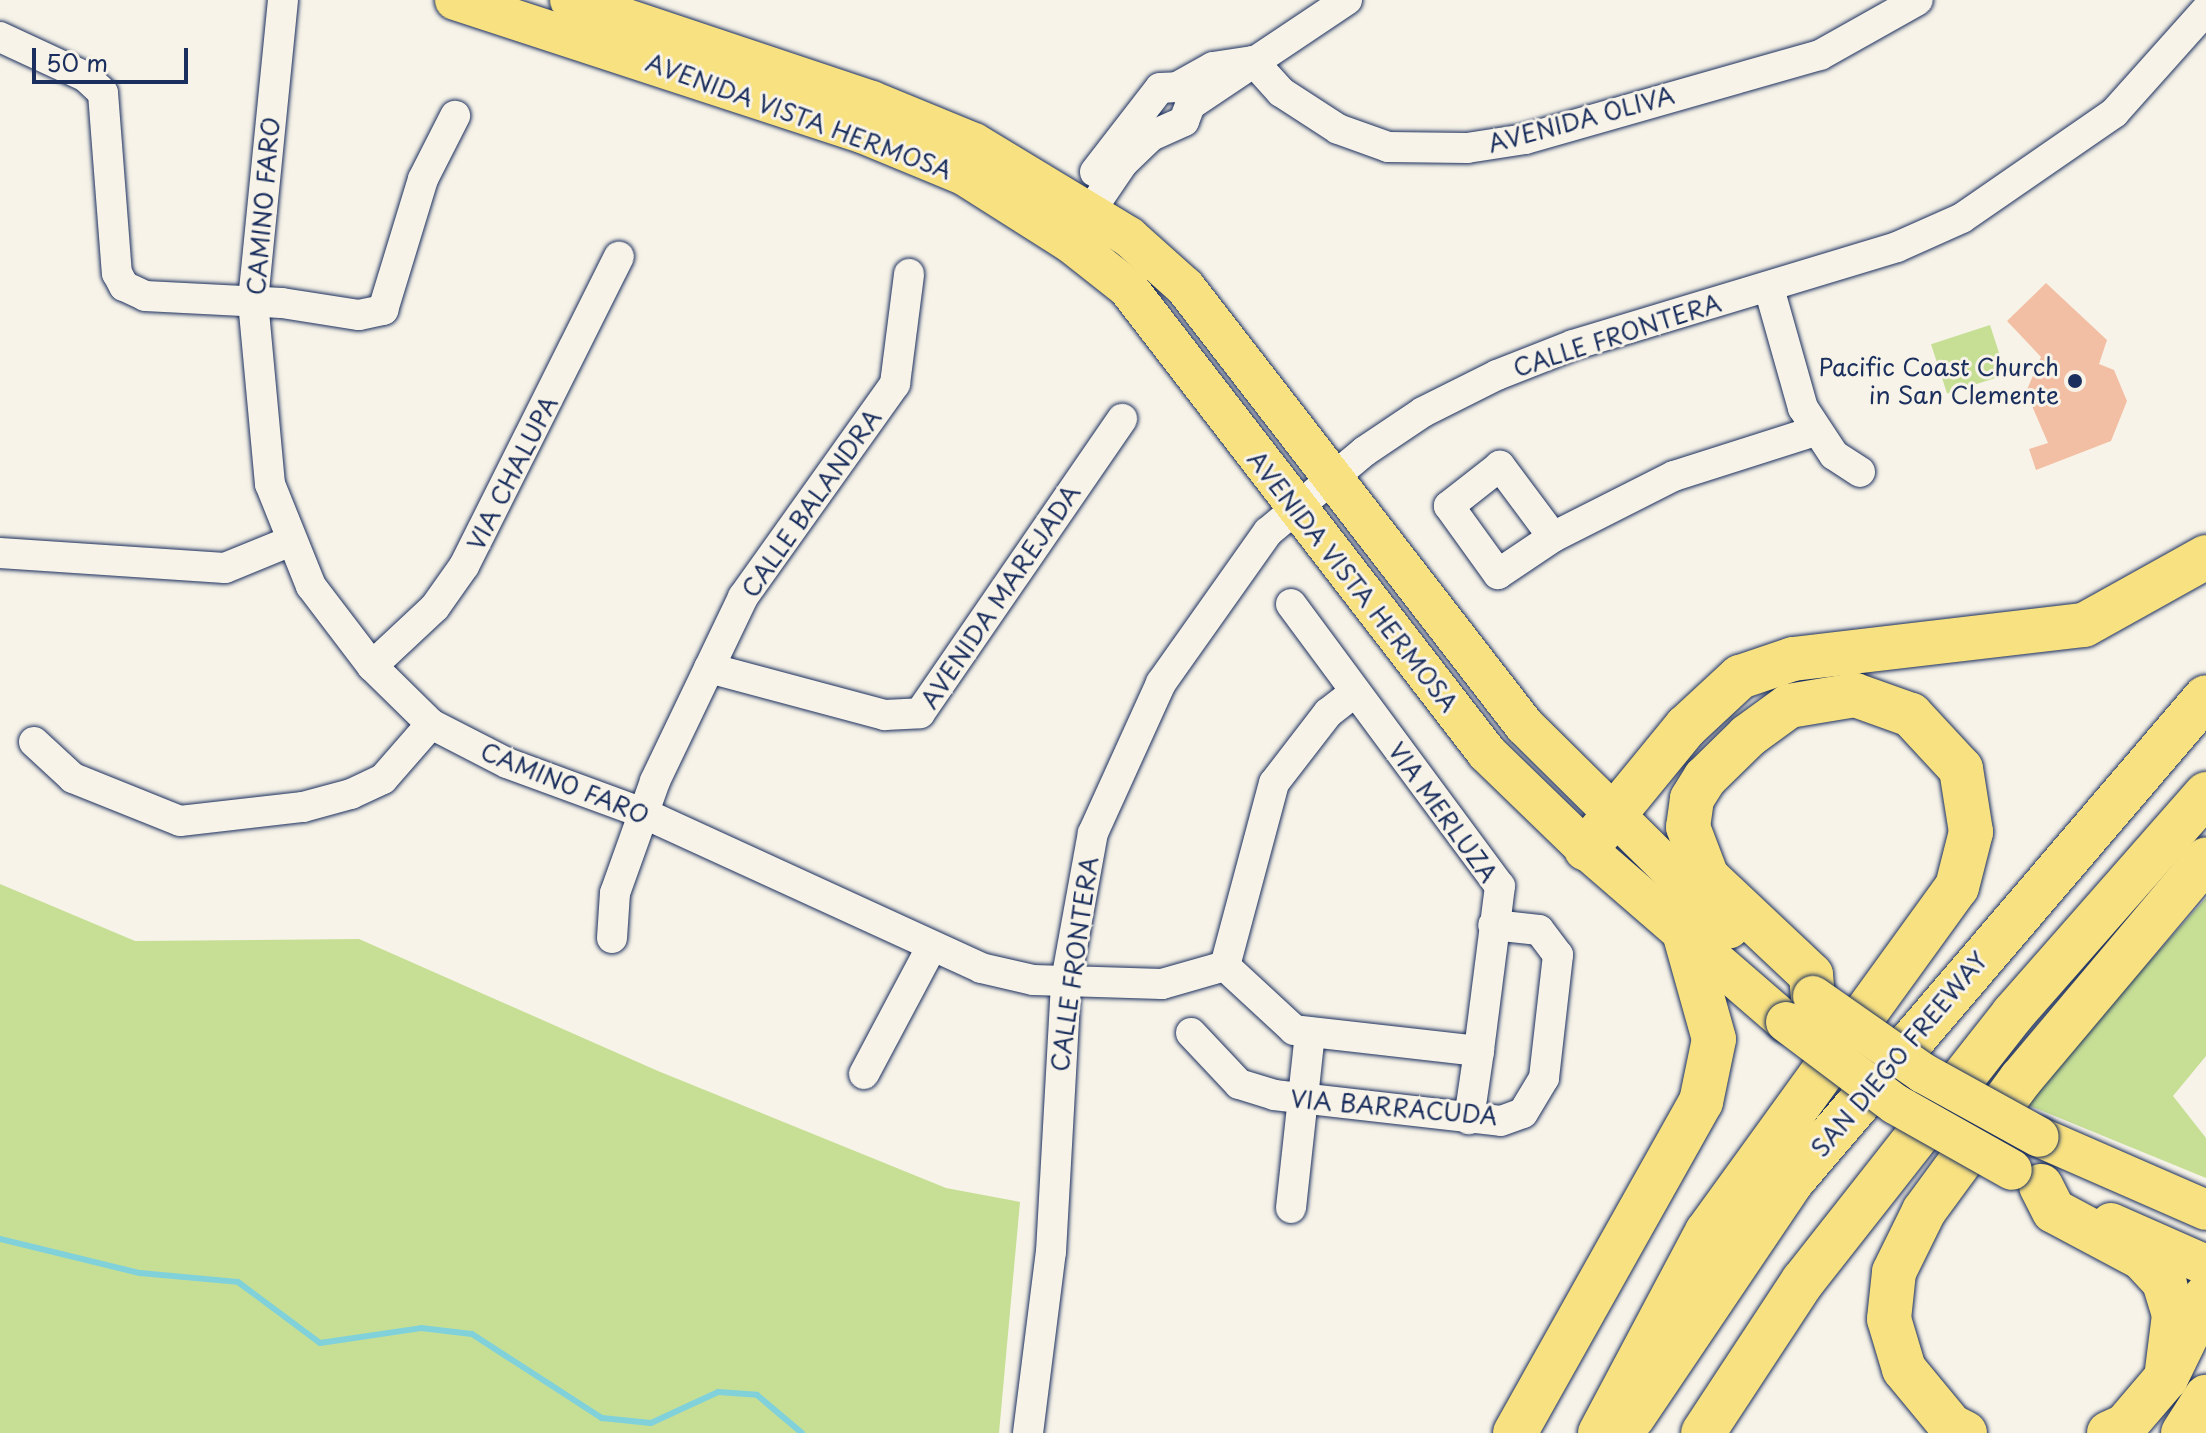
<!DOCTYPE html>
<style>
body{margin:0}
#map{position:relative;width:2206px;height:1433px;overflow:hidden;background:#f7f3e8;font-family:"Playpen Sans",sans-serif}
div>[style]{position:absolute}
.green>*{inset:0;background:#c6df95;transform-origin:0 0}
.stream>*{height:6px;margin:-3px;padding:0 3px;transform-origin:3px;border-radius:3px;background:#81d1db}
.building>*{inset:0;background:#f3bfa4}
.roads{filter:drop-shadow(0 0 2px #1b2f5e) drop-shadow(0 0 2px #1b2f5e)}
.minor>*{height:30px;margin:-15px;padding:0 15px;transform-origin:15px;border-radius:15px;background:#f7f3e8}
.major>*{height:40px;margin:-20px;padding:0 20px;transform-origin:20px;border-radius:20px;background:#f8e181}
.highway>*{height:44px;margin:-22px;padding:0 22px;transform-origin:22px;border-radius:22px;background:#f8e181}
.bridges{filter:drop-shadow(0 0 2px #1b2f5e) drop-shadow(0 0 2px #1b2f5e)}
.major-bridge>*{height:40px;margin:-20px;padding:0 20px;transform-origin:20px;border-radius:20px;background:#f8e181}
.dots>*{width:22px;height:22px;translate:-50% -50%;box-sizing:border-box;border:4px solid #f7f3e8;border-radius:50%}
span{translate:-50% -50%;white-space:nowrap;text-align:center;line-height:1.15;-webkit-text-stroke:6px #f7f3e8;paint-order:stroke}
.street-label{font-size:24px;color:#1b2f5e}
.poi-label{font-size:24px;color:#1b2f5e}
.right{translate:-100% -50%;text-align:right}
.scale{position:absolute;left:32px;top:48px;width:156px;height:36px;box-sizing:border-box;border:4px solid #1b2f5e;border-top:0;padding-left:10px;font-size:24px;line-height:28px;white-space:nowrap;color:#1b2f5e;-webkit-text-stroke:6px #f7f3e8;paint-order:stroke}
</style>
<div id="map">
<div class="green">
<div style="left:1990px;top:325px;width:52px;height:62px;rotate:72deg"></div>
<div style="clip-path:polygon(0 884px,135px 941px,359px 939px,658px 1071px,946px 1188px,1020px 1202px,999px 1433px,0 1433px)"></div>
<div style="clip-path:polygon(2206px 898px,2206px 1056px,2173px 1096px,2206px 1138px,2206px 1178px,2023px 1103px)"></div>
</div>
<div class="stream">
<div style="left:0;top:1239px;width:144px;rotate:13.7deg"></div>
<div style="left:140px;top:1273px;width:98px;rotate:5.2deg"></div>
<div style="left:238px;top:1282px;width:102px;rotate:36.6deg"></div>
<div style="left:320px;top:1343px;width:102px;rotate:-8.4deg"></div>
<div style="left:421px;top:1328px;width:51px;rotate:6.7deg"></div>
<div style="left:472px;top:1334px;width:155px;rotate:32.9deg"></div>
<div style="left:602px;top:1418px;width:49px;rotate:5.8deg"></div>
<div style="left:651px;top:1423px;width:74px;rotate:-24.8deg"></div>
<div style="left:718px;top:1392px;width:39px;rotate:4deg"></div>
<div style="left:757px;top:1395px;width:59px;rotate:40.2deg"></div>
</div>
<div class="building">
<div style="clip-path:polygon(2046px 283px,2107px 340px,2099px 364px,2114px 370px,2127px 401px,2111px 441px,2036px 470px,2029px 449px,2048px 443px,2026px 392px,2041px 357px,2007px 321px)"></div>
</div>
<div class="roads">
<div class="minor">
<div style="left:283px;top:0;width:302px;rotate:95.7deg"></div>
<div style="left:253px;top:301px;width:184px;rotate:84.7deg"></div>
<div style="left:270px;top:484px;width:110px;rotate:68.1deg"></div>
<div style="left:311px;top:586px;width:101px;rotate:52.7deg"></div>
<div style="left:372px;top:666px;width:83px;rotate:44.5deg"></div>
<div style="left:431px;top:724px;width:85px;rotate:27.2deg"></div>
<div style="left:507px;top:763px;width:145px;rotate:20.2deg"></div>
<div style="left:643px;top:813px;width:372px;rotate:24.6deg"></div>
<div style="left:981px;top:968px;width:53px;rotate:13deg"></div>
<div style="left:1033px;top:980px;width:129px;rotate:1.8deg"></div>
<div style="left:1162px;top:984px;width:66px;rotate:-15.9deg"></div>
<div style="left:0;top:37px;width:95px;rotate:24.9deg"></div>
<div style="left:86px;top:77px;width:23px;rotate:43deg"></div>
<div style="left:103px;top:93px;width:181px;rotate:85.6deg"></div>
<div style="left:117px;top:273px;width:15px;rotate:62deg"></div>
<div style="left:124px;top:286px;width:23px;rotate:25deg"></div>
<div style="left:145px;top:296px;width:137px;rotate:2.9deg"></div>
<div style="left:282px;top:303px;width:78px;rotate:8.9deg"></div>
<div style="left:359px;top:315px;width:25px;rotate:-12deg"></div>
<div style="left:383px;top:310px;width:137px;rotate:-73deg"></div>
<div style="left:423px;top:179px;width:71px;rotate:-63.1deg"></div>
<div style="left:1253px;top:61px;width:42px;rotate:47.9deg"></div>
<div style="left:1281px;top:92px;width:68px;rotate:33deg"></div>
<div style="left:1338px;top:129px;width:53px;rotate:19.8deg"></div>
<div style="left:1388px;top:147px;width:79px;rotate:0.7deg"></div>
<div style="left:1467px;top:148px;width:59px;rotate:-8.8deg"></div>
<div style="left:1525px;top:139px;width:307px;rotate:-15.9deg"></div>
<div style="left:1820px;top:55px;width:112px;rotate:-29.3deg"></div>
<div style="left:1095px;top:172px;width:106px;rotate:-52.3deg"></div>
<div style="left:1160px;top:88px;width:17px;rotate:-3deg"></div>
<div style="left:1177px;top:87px;width:41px;rotate:-29.1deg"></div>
<div style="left:1213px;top:67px;width:40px;rotate:-8.5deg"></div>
<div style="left:1091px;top:210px;width:57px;rotate:-55.8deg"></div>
<div style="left:1123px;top:163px;width:39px;rotate:-44deg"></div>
<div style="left:1151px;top:136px;width:36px;rotate:-24deg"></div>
<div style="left:1184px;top:121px;width:17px;rotate:-69deg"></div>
<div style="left:1190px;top:105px;width:189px;rotate:-33.8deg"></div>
<div style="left:1769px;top:288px;width:125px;rotate:74.2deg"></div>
<div style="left:1803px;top:408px;width:56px;rotate:56.6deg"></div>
<div style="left:1834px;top:455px;width:31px;rotate:33deg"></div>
<div style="left:1553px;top:537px;width:89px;rotate:-126.7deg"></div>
<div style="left:1500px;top:466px;width:65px;rotate:141.9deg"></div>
<div style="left:1449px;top:506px;width:84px;rotate:54.2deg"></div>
<div style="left:1498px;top:574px;width:66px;rotate:-33.9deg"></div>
<div style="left:1553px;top:537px;width:136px;rotate:-26.8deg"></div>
<div style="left:1674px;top:476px;width:148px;rotate:-17.7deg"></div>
<div style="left:0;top:553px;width:225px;rotate:3.8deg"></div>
<div style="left:225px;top:568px;width:71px;rotate:-22.2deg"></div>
<div style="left:1291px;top:604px;width:351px;rotate:53.5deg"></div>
<div style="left:1500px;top:886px;width:166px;rotate:97.3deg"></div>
<div style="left:372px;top:666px;width:86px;rotate:-43.1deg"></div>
<div style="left:435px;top:607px;width:50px;rotate:-54.7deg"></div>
<div style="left:464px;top:566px;width:346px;rotate:-63.4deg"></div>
<div style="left:709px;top:668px;width:182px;rotate:15deg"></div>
<div style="left:885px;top:715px;width:35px;rotate:-3deg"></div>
<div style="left:920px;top:713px;width:357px;rotate:-55.5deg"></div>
<div style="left:1355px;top:692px;width:34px;rotate:142deg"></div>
<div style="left:1328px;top:713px;width:88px;rotate:127.6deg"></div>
<div style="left:1274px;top:783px;width:189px;rotate:105deg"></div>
<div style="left:1225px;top:966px;width:94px;rotate:42.8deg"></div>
<div style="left:1294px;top:1030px;width:186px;rotate:6.5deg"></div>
<div style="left:1479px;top:1051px;width:69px;rotate:98.4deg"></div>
<div style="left:34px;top:742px;width:53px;rotate:42.7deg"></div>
<div style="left:73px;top:778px;width:115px;rotate:21.9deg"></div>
<div style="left:180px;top:821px;width:124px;rotate:-6.5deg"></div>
<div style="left:303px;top:807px;width:50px;rotate:-15.2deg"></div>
<div style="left:351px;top:794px;width:35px;rotate:-25deg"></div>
<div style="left:383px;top:779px;width:73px;rotate:-48.9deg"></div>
<div style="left:612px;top:938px;width:45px;rotate:-86.2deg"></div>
<div style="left:615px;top:893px;width:119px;rotate:-70.3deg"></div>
<div style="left:655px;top:781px;width:204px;rotate:-64.4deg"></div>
<div style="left:743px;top:597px;width:262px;rotate:-54.5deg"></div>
<div style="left:895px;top:384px;width:111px;rotate:-82.7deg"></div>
<div style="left:1191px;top:1033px;width:70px;rotate:46.7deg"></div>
<div style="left:1239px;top:1084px;width:37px;rotate:17deg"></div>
<div style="left:1274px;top:1095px;width:228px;rotate:6.5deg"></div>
<div style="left:1501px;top:1121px;width:23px;rotate:-20deg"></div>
<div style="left:1523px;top:1113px;width:41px;rotate:-59deg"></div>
<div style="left:1544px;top:1078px;width:124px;rotate:-83.5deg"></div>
<div style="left:1558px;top:955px;width:31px;rotate:-127deg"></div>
<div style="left:1539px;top:930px;width:46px;rotate:-173.8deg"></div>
<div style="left:864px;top:1074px;width:140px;rotate:-62deg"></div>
<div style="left:1291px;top:1208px;width:176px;rotate:-83.8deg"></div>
<div style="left:1028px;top:1433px;width:182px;rotate:-82.8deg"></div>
<div style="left:1051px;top:1252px;width:271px;rotate:-86.8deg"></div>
<div style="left:1066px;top:981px;width:150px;rotate:-79.7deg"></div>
<div style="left:1093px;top:833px;width:165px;rotate:-65.6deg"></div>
<div style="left:1161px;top:683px;width:185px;rotate:-54.7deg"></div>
<div style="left:1268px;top:532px;width:126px;rotate:-39.9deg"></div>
<div style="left:1365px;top:451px;width:70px;rotate:-33.9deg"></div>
<div style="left:1423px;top:412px;width:83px;rotate:-26.6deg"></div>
<div style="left:1497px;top:375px;width:82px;rotate:-21.5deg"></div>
<div style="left:1573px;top:345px;width:338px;rotate:-16.8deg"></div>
<div style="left:1897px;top:247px;width:71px;rotate:-24deg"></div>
<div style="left:1962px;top:218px;width:185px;rotate:-34.6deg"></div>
<div style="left:2114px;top:113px;width:138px;rotate:-48.2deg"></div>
</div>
<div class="major">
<div style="left:455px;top:0;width:428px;rotate:18.1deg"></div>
<div style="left:862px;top:133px;width:110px;rotate:22.4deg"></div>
<div style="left:964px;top:175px;width:127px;rotate:32.4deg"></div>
<div style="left:1071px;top:243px;width:73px;rotate:38.3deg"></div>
<div style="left:1128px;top:288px;width:587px;rotate:52.33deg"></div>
<div style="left:1487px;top:753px;width:138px;rotate:44.1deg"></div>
<div style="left:1586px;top:849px;width:264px;rotate:40.9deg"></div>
<div style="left:570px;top:0;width:318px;rotate:18.5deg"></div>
<div style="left:872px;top:101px;width:110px;rotate:22.4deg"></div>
<div style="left:974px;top:143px;width:181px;rotate:31.2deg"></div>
<div style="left:1129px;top:237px;width:75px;rotate:41.8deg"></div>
<div style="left:1185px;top:287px;width:554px;rotate:52.26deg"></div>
<div style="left:1524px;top:725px;width:289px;rotate:44.7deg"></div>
<div style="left:2039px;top:1137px;width:182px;rotate:23.6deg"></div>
<div style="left:2111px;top:1223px;width:104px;rotate:23.9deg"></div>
</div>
<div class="highway">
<div style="left:1586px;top:849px;width:158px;rotate:-50.7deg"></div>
<div style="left:1686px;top:727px;width:74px;rotate:-42.8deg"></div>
<div style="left:1740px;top:677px;width:56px;rotate:-18.8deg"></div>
<div style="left:1793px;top:659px;width:293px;rotate:-6.7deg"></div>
<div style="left:2084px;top:625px;width:140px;rotate:-29.1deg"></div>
<div style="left:2041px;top:1186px;width:28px;rotate:63deg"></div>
<div style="left:2054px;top:1211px;width:100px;rotate:28.1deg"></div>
<div style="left:2142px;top:1258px;width:33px;rotate:47deg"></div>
<div style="left:2164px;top:1282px;width:34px;rotate:73deg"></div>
<div style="left:2174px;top:1315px;width:64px;rotate:97.2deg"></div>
<div style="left:1633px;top:1417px;width:286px;rotate:-56deg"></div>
<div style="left:1793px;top:1180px;width:635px;rotate:-49.47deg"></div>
<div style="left:1515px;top:1433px;width:380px;rotate:-60.7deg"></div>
<div style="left:1701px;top:1102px;width:64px;rotate:-78.3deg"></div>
<div style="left:1714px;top:1039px;width:111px;rotate:-105.7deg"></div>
<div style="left:1600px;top:1433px;width:228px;rotate:-62deg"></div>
<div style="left:1707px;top:1232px;width:426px;rotate:-54.1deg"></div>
<div style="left:1957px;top:887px;width:57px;rotate:-75.7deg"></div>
<div style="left:1971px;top:832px;width:64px;rotate:-99deg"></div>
<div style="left:1961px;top:769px;width:74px;rotate:-132.8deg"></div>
<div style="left:1911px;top:715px;width:59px;rotate:-160.3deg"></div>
<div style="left:1855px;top:695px;width:67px;rotate:170.5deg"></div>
<div style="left:1789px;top:706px;width:51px;rotate:143.8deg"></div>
<div style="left:1748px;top:736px;width:60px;rotate:135.7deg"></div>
<div style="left:1705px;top:778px;width:25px;rotate:122deg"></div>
<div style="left:1692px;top:799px;width:28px;rotate:98deg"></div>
<div style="left:1688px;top:827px;width:53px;rotate:69.2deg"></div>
<div style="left:1707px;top:877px;width:143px;rotate:43.3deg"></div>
<div style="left:1811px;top:975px;width:21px;rotate:85deg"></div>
<div style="left:1703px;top:1433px;width:182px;rotate:-56.7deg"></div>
<div style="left:1803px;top:1281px;width:340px;rotate:-51.8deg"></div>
<div style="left:2013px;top:1014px;width:293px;rotate:-48.7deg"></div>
<div style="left:1965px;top:1433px;width:16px;rotate:-153deg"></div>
<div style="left:1951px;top:1426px;width:74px;rotate:-129.5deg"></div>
<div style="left:1904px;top:1369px;width:52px;rotate:-106.7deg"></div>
<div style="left:1889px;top:1319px;width:47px;rotate:-83.9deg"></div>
<div style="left:1894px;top:1272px;width:68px;rotate:-63.8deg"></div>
<div style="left:1924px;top:1211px;width:164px;rotate:-53.7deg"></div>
<div style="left:2021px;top:1079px;width:287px;rotate:-49.9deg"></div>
<div style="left:2109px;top:1433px;width:17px;rotate:-24deg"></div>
<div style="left:2125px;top:1426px;width:63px;rotate:-49.5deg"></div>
<div style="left:2166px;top:1378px;width:91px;rotate:-64deg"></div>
<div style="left:2183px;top:1433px;width:43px;rotate:-57.4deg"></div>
</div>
</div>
<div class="bridges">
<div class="major-bridge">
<div style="left:1813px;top:996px;width:134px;rotate:35deg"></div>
<div style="left:1923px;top:1073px;width:132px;rotate:28.9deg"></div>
<div style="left:1786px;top:1022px;width:136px;rotate:37deg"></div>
<div style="left:1895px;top:1104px;width:134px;rotate:29.4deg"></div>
</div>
</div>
<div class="dots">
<div style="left:2075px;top:381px;background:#1b2f5e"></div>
</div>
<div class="street-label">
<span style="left:799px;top:116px;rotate:20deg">AVENIDA VISTA HERMOSA</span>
<span style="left:1581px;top:119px;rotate:-15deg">AVENIDA OLIVA</span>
<span style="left:263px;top:206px;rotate:-85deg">CAMINO FARO</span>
<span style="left:1617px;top:335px;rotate:-18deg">CALLE FRONTERA</span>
<span style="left:512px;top:473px;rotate:-63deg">VIA CHALUPA</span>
<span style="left:811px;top:503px;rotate:-55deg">CALLE BALANDRA</span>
<span style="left:1353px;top:581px;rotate:52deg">AVENIDA VISTA HERMOSA</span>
<span style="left:1000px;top:596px;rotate:-56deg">AVENIDA MAREJADA</span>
<span style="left:565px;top:783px;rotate:22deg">CAMINO FARO</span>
<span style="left:1443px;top:812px;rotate:54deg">VIA MERLUZA</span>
<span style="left:1074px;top:964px;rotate:-82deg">CALLE FRONTERA</span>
<span style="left:1899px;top:1054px;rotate:-50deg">SAN DIEGO FREEWAY</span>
<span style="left:1394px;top:1107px;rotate:5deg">VIA BARRACUDA</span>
</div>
<div class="poi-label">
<span class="right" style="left:2059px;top:381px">Pacific Coast Church<br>in San Clemente</span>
</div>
<div class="scale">50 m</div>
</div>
